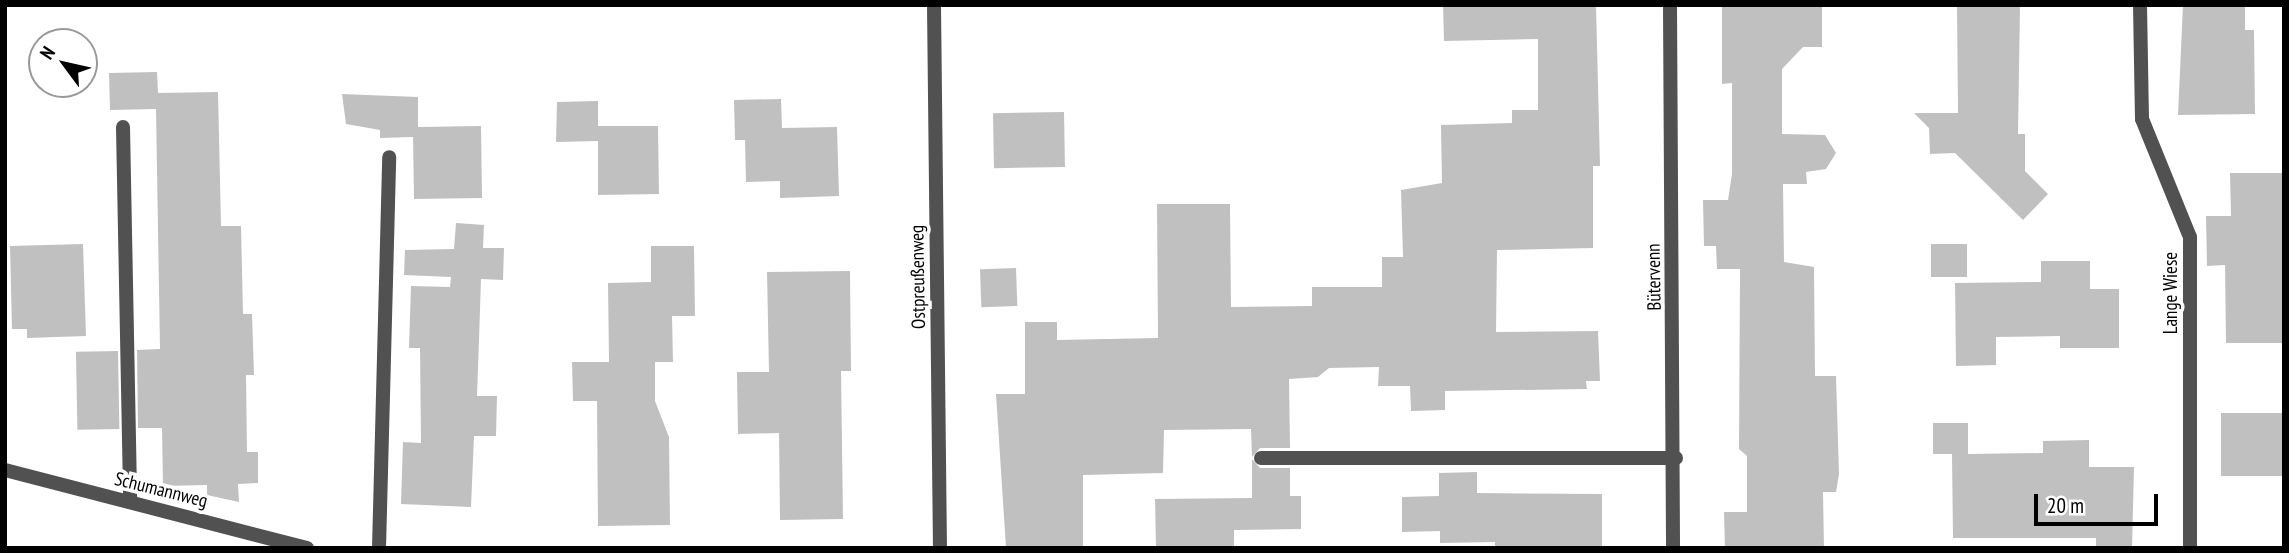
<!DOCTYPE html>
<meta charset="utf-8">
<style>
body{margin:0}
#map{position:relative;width:2289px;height:553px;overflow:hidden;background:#fff;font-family:"PT Sans Narrow",sans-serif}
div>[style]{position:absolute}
.building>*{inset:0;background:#c0c0c0;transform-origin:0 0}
.lane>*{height:14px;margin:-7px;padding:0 7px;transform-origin:7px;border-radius:7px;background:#515151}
.street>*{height:14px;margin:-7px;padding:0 7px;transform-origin:7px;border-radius:7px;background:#515151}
span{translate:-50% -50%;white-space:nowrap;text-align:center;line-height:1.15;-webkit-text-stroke:7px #fff;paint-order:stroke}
.street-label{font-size:19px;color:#000}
.frame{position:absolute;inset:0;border:7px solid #000;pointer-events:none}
.north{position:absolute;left:28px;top:28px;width:70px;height:70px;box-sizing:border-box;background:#fff;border:2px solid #999;border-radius:50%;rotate:303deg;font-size:19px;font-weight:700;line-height:28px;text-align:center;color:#000}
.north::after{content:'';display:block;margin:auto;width:24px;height:32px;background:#000;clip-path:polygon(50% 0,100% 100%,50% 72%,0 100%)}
.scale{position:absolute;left:2034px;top:494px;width:124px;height:32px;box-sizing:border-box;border:4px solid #000;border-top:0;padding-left:9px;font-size:21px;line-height:24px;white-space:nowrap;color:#000;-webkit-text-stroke:5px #fff;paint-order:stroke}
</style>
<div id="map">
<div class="building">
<div style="clip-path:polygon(1443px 5px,1596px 5px,1600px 166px,1593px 166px,1593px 248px,1497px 250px,1496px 332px,1598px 331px,1600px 381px,1586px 381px,1587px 389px,1445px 391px,1445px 410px,1411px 411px,1410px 386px,1378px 386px,1379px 367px,1329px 368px,1318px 377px,1289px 379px,1290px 448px,1260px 448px,1252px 457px,1251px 429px,1164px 430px,1163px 473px,1083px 475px,1083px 548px,1006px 548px,996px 394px,1025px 394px,1025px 322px,1057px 322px,1057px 340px,1158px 338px,1157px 204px,1230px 204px,1231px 307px,1312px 306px,1312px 287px,1382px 287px,1382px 257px,1403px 257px,1401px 190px,1442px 183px,1441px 125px,1512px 123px,1512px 110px,1538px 110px,1538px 39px,1444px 41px)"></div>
<div style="clip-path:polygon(1722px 5px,1822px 5px,1822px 47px,1803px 47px,1782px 69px,1782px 134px,1825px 135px,1836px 153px,1826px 169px,1806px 172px,1807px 184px,1783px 184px,1784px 262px,1814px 267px,1815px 376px,1836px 376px,1839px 474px,1836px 492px,1823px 492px,1824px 548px,1725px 548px,1724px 512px,1747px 512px,1747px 456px,1739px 449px,1740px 269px,1717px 269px,1716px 246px,1704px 246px,1703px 200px,1728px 200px,1732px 174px,1732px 83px,1722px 84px)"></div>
<div style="clip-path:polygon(1957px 5px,2020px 5px,2018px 134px,2025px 134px,2025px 171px,2048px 194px,2023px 220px,1955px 153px,1930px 154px,1929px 128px,1914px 113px,1958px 113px)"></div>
<div style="clip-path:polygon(2183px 5px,2245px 5px,2245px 30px,2254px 30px,2255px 114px,2178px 115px)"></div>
<div style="clip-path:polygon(157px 72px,158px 93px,218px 92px,221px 226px,241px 226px,243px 314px,252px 314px,254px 375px,246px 375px,247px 452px,258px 452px,258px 483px,238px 484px,239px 502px,207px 495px,207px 485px,163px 486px,162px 428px,138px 428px,137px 350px,160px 349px,156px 109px,110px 110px,109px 73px)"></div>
<div style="clip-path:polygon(342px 94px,418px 97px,418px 127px,481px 126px,482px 198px,414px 199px,413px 137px,380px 138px,380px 130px,346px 124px)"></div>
<div style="clip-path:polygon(781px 99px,782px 128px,837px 127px,839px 196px,780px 198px,780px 181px,746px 182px,745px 140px,735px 140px,734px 100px)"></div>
<div style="clip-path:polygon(598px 101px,598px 126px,658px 126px,659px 194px,598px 195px,598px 141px,556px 142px,557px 102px)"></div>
<div style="left:1064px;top:112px;width:55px;height:71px;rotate:89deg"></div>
<div style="clip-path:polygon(2230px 173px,2284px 173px,2284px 343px,2226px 343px,2225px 265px,2207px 266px,2206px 216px,2231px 216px)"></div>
<div style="clip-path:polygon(456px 223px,484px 225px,483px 248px,504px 248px,503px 280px,481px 279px,479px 340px,477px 396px,497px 396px,496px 436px,474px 436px,471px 507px,401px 504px,403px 442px,421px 443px,420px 348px,409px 348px,411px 286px,450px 287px,451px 277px,404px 275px,405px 250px,454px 249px)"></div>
<div style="clip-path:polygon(83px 244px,86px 336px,27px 338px,27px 329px,12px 329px,10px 246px)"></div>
<div style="left:1931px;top:244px;width:36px;height:33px"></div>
<div style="clip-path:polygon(651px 246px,694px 246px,695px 316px,672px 316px,673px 362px,655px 362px,655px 401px,669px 437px,670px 525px,598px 526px,597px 401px,573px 401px,572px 362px,609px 362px,608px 283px,651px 282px)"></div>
<div style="clip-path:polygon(2041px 261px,2090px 261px,2090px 289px,2119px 289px,2119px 348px,2060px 348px,2060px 336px,1996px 337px,1996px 365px,1956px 366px,1955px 283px,2041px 282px)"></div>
<div style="left:1016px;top:268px;width:38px;height:36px;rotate:88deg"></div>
<div style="clip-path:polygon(850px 271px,851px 371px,841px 371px,843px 519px,780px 520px,779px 433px,738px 434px,737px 372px,769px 372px,767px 272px)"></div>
<div style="left:118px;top:351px;width:78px;height:42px;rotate:89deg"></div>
<div style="left:2284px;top:413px;width:63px;height:63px;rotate:90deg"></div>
<div style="clip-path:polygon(1933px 423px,1968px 423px,1968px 454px,2043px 453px,2043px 441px,2089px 440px,2089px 467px,2134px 467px,2132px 548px,2096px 548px,2096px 538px,1953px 538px,1952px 454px,1933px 454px)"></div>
<div style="clip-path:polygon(1252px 459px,1260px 468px,1290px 468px,1290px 496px,1301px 496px,1301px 529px,1234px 530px,1234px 548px,1156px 548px,1155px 499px,1252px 498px)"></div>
<div style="clip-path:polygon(1477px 472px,1477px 493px,1602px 494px,1602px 548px,1495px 548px,1495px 542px,1440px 543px,1440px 531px,1402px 532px,1402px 497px,1439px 496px,1439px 473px)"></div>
</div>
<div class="lane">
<div style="left:123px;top:127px;width:375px;rotate:88.9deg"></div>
<div style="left:1261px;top:458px;width:415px"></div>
<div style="left:379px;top:548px;width:391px;rotate:-88.5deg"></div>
</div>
<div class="street">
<div style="left:934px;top:5px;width:543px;rotate:89.37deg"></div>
<div style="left:1670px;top:5px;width:543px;rotate:89.68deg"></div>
<div style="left:2140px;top:5px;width:114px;rotate:89deg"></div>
<div style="left:2142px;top:119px;width:127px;rotate:67.9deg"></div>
<div style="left:2190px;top:237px;width:311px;rotate:90deg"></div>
<div style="left:5px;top:470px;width:312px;rotate:14.5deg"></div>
</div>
<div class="street-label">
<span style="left:918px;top:277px;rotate:-91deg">Ostpreußenweg</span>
<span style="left:1654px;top:277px;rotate:-91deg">Bütervenn</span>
<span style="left:2171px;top:293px;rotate:-90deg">Lange Wiese</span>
<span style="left:161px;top:490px;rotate:14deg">Schumannweg</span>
</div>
<div class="frame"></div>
<div class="north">N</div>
<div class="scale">20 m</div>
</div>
